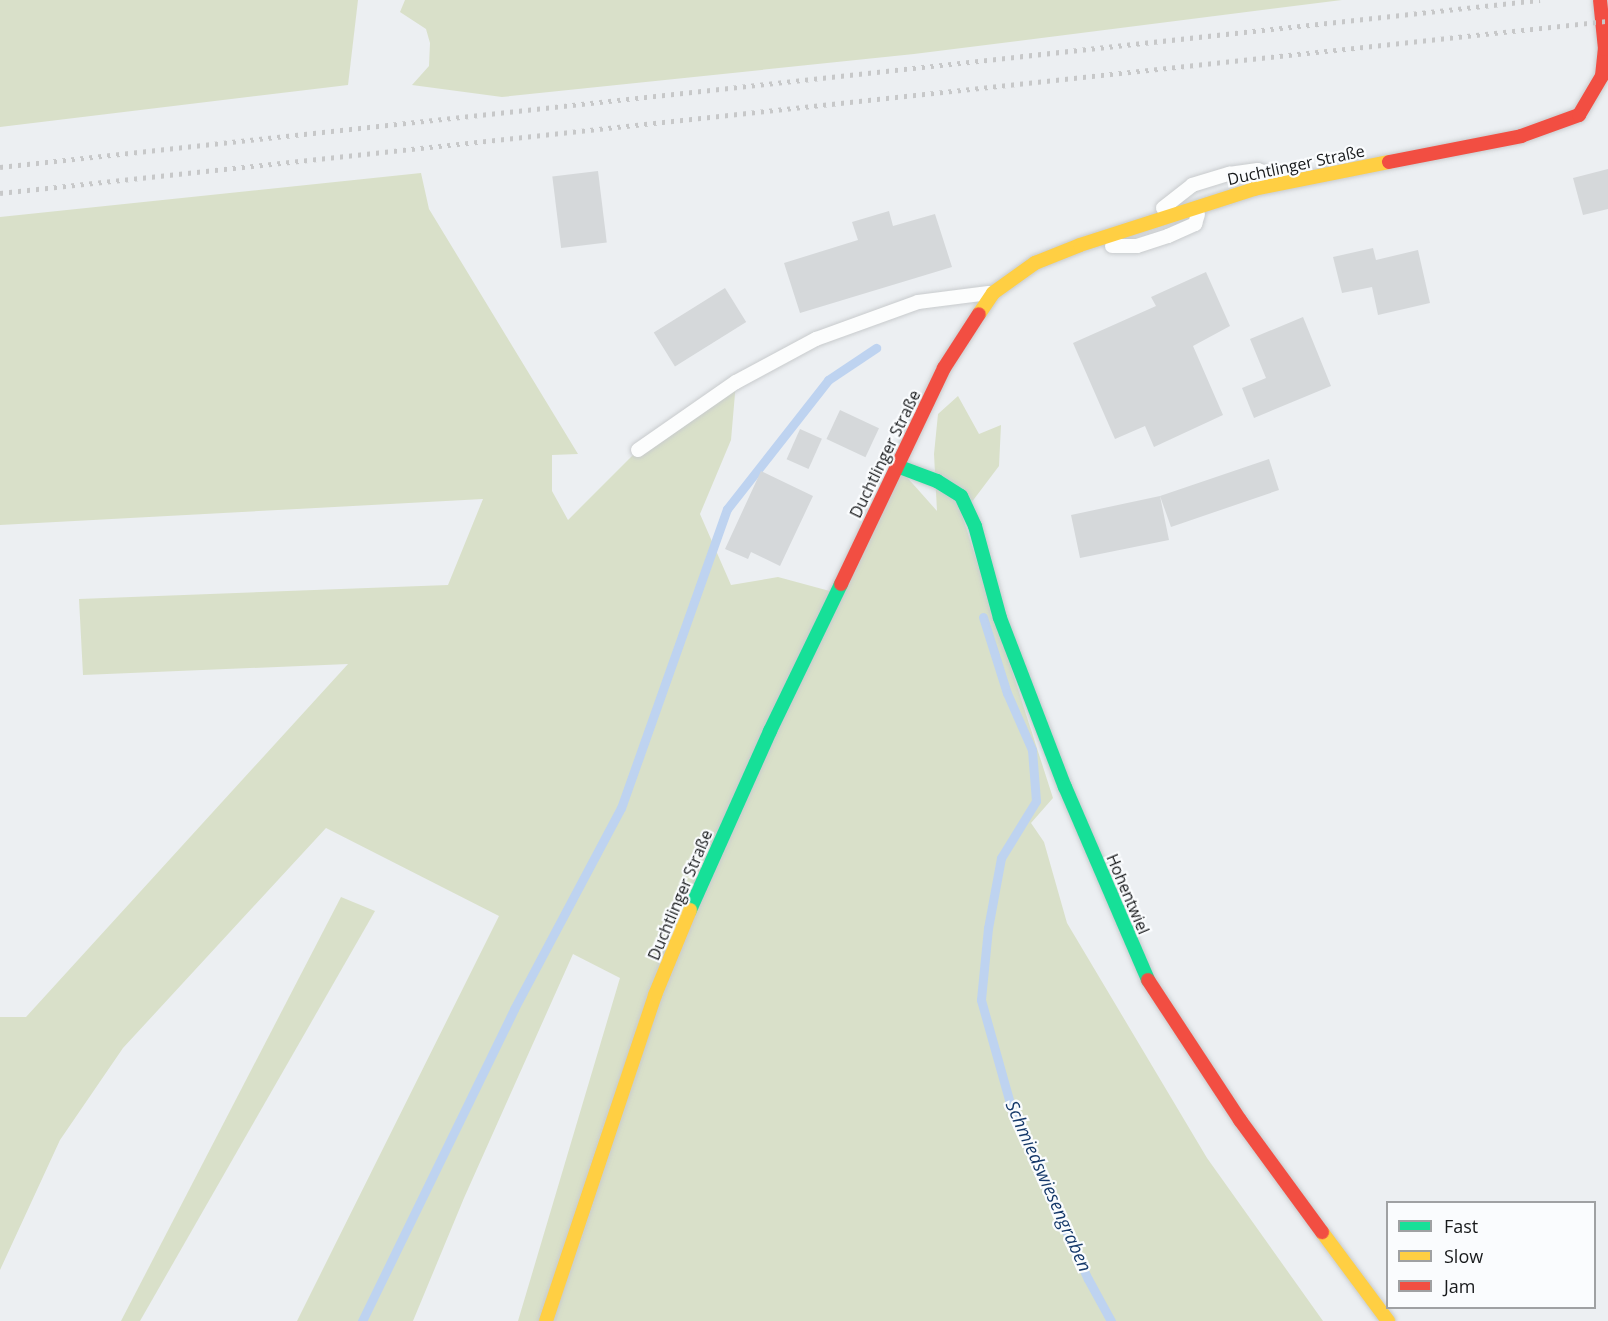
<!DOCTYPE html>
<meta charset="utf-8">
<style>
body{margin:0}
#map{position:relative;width:1608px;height:1321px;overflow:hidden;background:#eceff2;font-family:"Open Sans",sans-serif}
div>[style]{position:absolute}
.green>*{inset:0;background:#d9e0c9}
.stream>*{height:9px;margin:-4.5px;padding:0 4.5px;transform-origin:4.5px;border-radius:4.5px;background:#bed3f0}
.building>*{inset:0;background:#d5d8da;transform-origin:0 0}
.roads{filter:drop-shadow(0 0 2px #c8cbcd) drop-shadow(0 0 2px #c8cbcd)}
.lane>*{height:14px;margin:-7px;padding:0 7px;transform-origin:7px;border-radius:7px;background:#fcfdfd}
.fast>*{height:14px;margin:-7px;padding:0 7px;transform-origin:7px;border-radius:7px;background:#16e098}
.slow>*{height:14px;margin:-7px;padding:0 7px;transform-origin:7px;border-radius:7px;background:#ffcf43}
.jam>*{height:14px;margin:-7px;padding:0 7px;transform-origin:7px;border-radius:7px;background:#f24e42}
.rail>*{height:4.5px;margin-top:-2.25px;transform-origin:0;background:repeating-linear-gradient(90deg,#c7c8c9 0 3px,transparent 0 9px)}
span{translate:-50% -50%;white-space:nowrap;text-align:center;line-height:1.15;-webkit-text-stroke:4.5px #fafcfe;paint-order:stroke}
.street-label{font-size:16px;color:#17191b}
.water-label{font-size:18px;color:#143869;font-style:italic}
.legend{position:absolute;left:1386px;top:1201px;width:210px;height:108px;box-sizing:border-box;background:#fafcfe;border:2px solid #9fa1a3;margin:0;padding:8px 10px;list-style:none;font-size:18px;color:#17191b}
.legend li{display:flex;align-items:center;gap:12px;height:30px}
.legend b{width:30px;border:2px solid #9fa1a3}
</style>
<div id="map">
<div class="green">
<div style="clip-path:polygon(0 0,358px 0,348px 85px,0 127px)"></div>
<div style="clip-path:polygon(405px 0,1342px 0,914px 54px,502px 97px,412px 85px,429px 66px,430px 43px,426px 29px,400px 12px)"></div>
<div style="clip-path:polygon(421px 173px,429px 209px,578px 454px,552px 455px,552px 491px,568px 520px,638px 450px,736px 382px,731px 440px,700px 514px,731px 585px,778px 577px,837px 593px,897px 466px,937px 511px,934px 454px,938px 414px,958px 396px,979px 434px,1001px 425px,999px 466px,962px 515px,1053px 798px,1031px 823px,1044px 842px,1067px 923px,1207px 1158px,1323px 1321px,518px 1321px,620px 978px,573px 954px,464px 1198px,413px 1321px,297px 1321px,499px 916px,326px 828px,123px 1048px,60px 1140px,0 1270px,0 1017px,26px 1017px,348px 664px,83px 675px,79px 599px,448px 585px,483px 499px,0 525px,0 217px)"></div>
<div style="clip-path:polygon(341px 897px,375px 911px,140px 1321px,121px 1321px)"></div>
</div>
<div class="stream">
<div style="left:983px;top:617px;width:80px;rotate:72.5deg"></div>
<div style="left:1007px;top:693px;width:62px;rotate:66.3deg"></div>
<div style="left:1032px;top:750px;width:51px;rotate:85.5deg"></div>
<div style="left:1036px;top:801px;width:67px;rotate:121.6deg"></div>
<div style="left:1001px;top:858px;width:71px;rotate:100.5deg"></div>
<div style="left:988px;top:928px;width:72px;rotate:95.6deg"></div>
<div style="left:981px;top:1000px;width:118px;rotate:74.3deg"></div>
<div style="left:1013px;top:1114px;width:181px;rotate:65.6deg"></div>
<div style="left:1088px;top:1279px;width:48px;rotate:61.3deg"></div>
<div style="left:362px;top:1321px;width:347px;rotate:-64deg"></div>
<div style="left:514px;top:1009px;width:228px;rotate:-62deg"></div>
<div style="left:621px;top:808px;width:317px;rotate:-70.5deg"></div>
<div style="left:727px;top:509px;width:164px;rotate:-51.9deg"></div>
<div style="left:828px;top:380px;width:58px;rotate:-33.7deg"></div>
</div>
<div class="building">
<div style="clip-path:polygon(1608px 169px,1608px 209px,1583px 215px,1573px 178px)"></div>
<div style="left:598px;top:171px;width:72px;height:46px;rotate:83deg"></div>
<div style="clip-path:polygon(889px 211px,893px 226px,935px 214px,952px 267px,800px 313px,784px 263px,858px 240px,852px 222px)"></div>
<div style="clip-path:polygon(1373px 248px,1376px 260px,1418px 250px,1430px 303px,1378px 315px,1372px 287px,1342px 293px,1333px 257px)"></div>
<div style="clip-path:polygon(1206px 272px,1230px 326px,1193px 346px,1223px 415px,1154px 447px,1145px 426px,1115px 439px,1073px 343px,1156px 306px,1151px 297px)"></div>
<div style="left:725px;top:288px;width:40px;height:84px;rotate:58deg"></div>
<div style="clip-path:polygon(1303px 317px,1331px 386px,1254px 418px,1242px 388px,1266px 378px,1250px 339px)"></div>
<div style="left:840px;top:410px;width:43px;height:32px;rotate:25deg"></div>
<div style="left:800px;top:429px;width:24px;height:33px;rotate:24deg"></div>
<div style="clip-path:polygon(1269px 459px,1279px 490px,1171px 527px,1160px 496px,1169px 540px,1080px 558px,1071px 515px,1160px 496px)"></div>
<div style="clip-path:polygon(761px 471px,813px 496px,780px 566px,751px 552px,748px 559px,725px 549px)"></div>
</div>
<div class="roads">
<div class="lane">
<div style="left:1163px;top:208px;width:37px;rotate:-38deg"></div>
<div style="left:1192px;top:185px;width:39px;rotate:-17deg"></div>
<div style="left:1229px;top:174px;width:29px;rotate:-8deg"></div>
<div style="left:1258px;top:170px;width:20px;rotate:20deg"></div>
<div style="left:1112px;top:246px;width:25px"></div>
<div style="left:1137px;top:246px;width:33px;rotate:-18deg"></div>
<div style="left:1168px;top:236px;width:30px;rotate:-24deg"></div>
<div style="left:1195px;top:224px;width:10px;rotate:-73deg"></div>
<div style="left:638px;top:450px;width:119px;rotate:-34.8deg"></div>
<div style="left:736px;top:382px;width:91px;rotate:-28.3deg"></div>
<div style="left:816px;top:339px;width:109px;rotate:-19.9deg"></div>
<div style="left:918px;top:302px;width:71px;rotate:-7.3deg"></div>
</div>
<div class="fast">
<div style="left:897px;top:466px;width:43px;rotate:20.6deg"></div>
<div style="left:937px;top:481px;width:28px;rotate:32deg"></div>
<div style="left:961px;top:496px;width:33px;rotate:65deg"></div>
<div style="left:975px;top:526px;width:95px;rotate:74.8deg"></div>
<div style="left:1000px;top:618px;width:181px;rotate:69deg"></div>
<div style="left:1065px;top:787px;width:210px;rotate:66.7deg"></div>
<div style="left:690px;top:910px;width:196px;rotate:-65.9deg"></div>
<div style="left:770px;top:731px;width:163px;rotate:-64.2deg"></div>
</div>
<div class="slow">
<div style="left:979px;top:314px;width:25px;rotate:-56deg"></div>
<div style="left:993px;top:293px;width:52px;rotate:-35.5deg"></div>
<div style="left:1035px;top:263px;width:48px;rotate:-21.8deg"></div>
<div style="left:1080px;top:245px;width:183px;rotate:-17.8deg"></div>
<div style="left:1254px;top:189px;width:138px;rotate:-11.3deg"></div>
<div style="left:1322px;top:1232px;width:111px;rotate:53.4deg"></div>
<div style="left:546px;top:1321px;width:344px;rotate:-71.5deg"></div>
<div style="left:655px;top:995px;width:92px;rotate:-67.6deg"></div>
</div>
<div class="jam">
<div style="left:1389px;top:162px;width:135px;rotate:-11.1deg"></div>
<div style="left:1521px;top:136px;width:62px;rotate:-19.9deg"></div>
<div style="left:1579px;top:115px;width:45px;rotate:-59.5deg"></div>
<div style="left:1602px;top:76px;width:27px;rotate:-84deg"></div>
<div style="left:1605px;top:49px;width:49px;rotate:-95.8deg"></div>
<div style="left:841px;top:584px;width:239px;rotate:-64.5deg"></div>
<div style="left:944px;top:368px;width:64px;rotate:-57.1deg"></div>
<div style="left:1148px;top:980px;width:168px;rotate:56.7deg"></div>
<div style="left:1240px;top:1120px;width:139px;rotate:53.8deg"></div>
</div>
</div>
<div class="rail">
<div style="left:0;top:167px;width:1549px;rotate:-6.19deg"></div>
<div style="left:0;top:193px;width:1617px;rotate:-6.11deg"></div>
</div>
<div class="street-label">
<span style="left:1296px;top:165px;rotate:-12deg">Duchtlinger Straße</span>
<span style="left:885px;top:454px;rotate:-64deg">Duchtlinger Straße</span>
<span style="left:1128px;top:894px;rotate:67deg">Hohentwiel</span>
<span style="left:680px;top:895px;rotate:-67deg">Duchtlinger Straße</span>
</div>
<div class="water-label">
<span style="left:1049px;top:1186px;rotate:66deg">Schmiedswiesengraben</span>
</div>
<ul class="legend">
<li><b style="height:8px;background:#16e098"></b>Fast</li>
<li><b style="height:8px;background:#ffcf43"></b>Slow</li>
<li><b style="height:8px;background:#f24e42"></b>Jam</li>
</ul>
</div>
